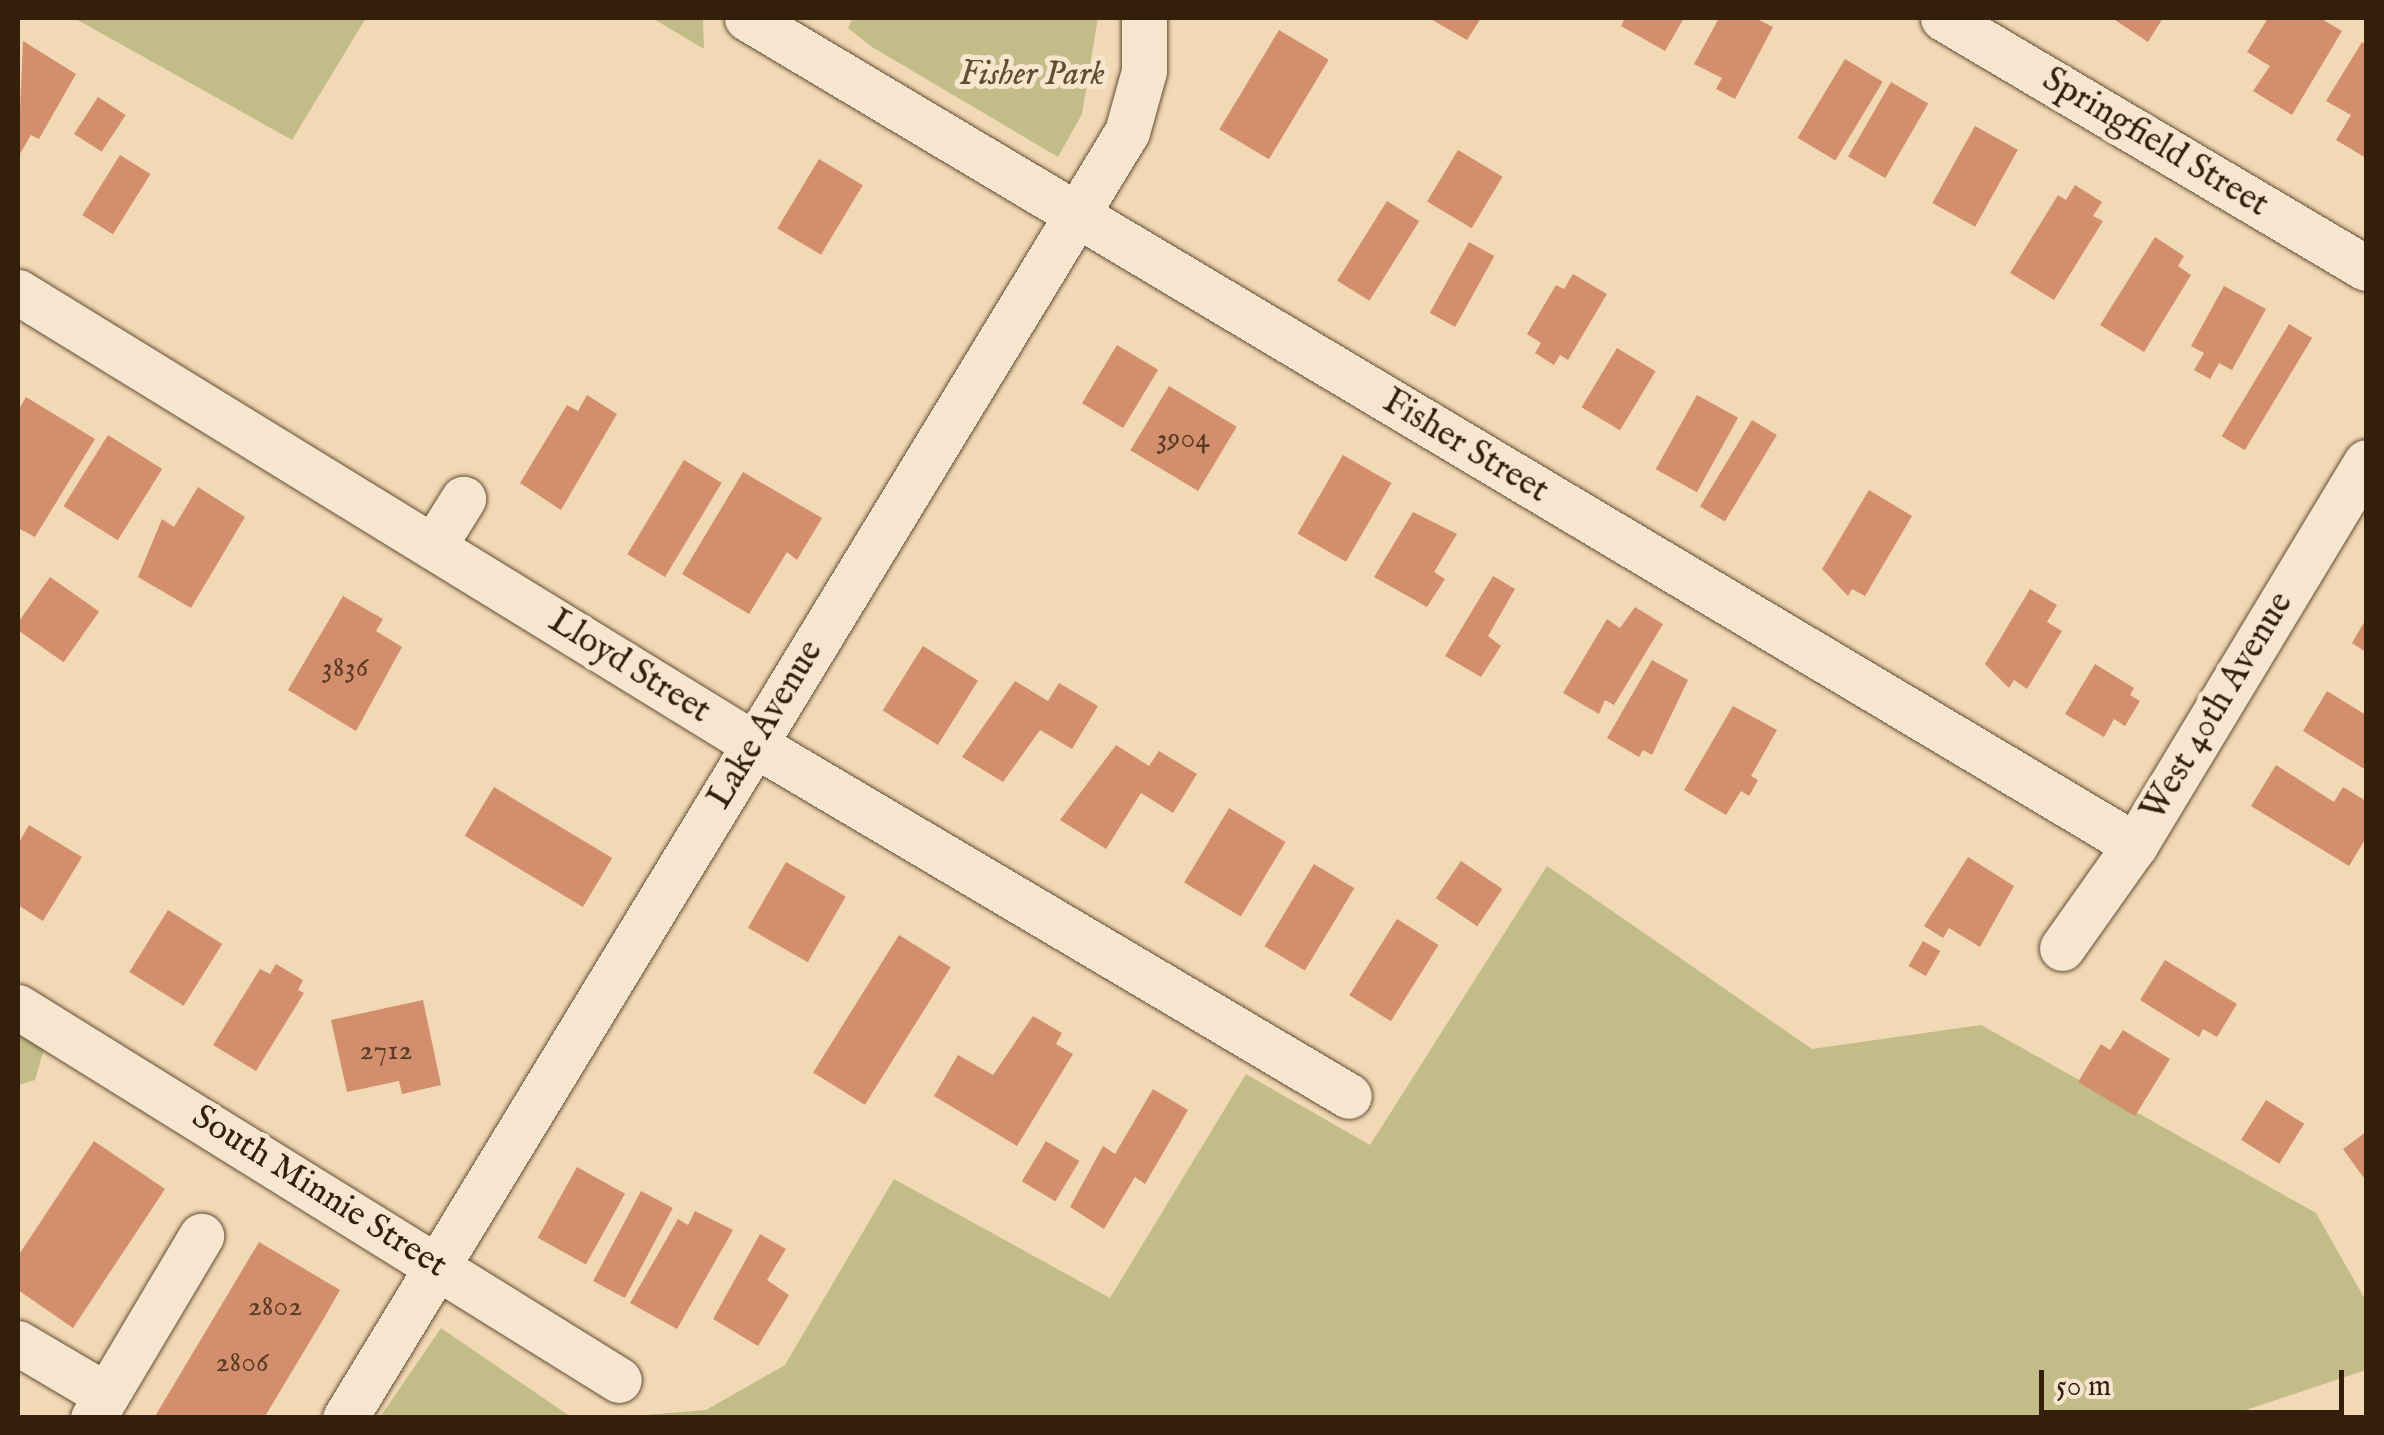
<!DOCTYPE html>
<style>
body{margin:0}
#map{position:relative;width:2384px;height:1435px;overflow:hidden;background:#f2d9b5;font-family:"IM FELL English",serif}
div>[style]{position:absolute}
.green>*{inset:0;background:#c2bd88}
.building>*{inset:0;background:#d38f6d;transform-origin:0 0}
.roads{filter:drop-shadow(0 0 2px #644e36) drop-shadow(0 0 2px #644e36)}
.minor>*{height:45px;margin:-22.5px;padding:0 22.5px;transform-origin:22.5px;border-radius:22.5px;background:#f7e6cf}
span{translate:-50% -50%;white-space:nowrap;text-align:center;line-height:1.15;-webkit-text-stroke:10px #f7e6cf;paint-order:stroke}
.number-label{font-size:30px;color:#5c3b24}
.number-label span{-webkit-text-stroke-width:0}
.park-label{font-size:35px;color:#5f4e30;font-style:italic}
.street-label{font-size:35px;color:#341f0b}
.frame{position:absolute;inset:0;border:20px solid #341f0b;pointer-events:none}
.scale{position:absolute;left:2039px;top:1370px;width:305px;height:45px;box-sizing:border-box;border:5px solid #341f0b;border-top:0;padding-left:12px;font-size:30px;line-height:35px;white-space:nowrap;color:#341f0b;-webkit-text-stroke:8px #f7e6cf;paint-order:stroke}
</style>
<div id="map">
<div class="green">
<div style="clip-path:polygon(74px 18px,366px 18px,292px 140px)"></div>
<div style="clip-path:polygon(652px 18px,703px 18px,704px 49px)"></div>
<div style="clip-path:polygon(853px 18px,1098px 18px,1082px 114px,1058px 157px,872px 47px,848px 28px)"></div>
<div style="clip-path:polygon(1547px 866px,1812px 1049px,1981px 1025px,2316px 1213px,2366px 1301px,2366px 1370px,2225px 1417px,608px 1418px,706px 1410px,785px 1365px,894px 1179px,1110px 1298px,1246px 1074px,1370px 1145px)"></div>
<div style="clip-path:polygon(18px 1033px,44px 1049px,35px 1080px,18px 1085px)"></div>
<div style="clip-path:polygon(441px 1328px,571px 1417px,380px 1417px)"></div>
</div>
<div class="building">
<div style="clip-path:polygon(1429px 18px,1481px 18px,1467px 40px)"></div>
<div style="clip-path:polygon(1625px 18px,1684px 18px,1665px 51px,1621px 26px)"></div>
<div style="clip-path:polygon(1719px 18px,1755px 18px,1773px 27px,1735px 99px,1716px 89px,1722px 78px,1694px 64px)"></div>
<div style="clip-path:polygon(2112px 18px,2163px 18px,2148px 42px)"></div>
<div style="clip-path:polygon(2268px 18px,2320px 18px,2342px 31px,2292px 115px,2253px 91px,2270px 66px,2247px 52px)"></div>
<div style="left:1279px;top:30px;width:58px;height:116px;rotate:31deg"></div>
<div style="clip-path:polygon(23px 41px,76px 74px,39px 139px,31px 135px,18px 157px)"></div>
<div style="clip-path:polygon(2362px 42px,2366px 45px,2366px 158px,2336px 140px,2351px 115px,2326px 101px)"></div>
<div style="left:1845px;top:59px;width:44px;height:92px;rotate:31deg"></div>
<div style="left:1891px;top:82px;width:43px;height:86px;rotate:30deg"></div>
<div style="left:98px;top:97px;width:33px;height:44px;rotate:33deg"></div>
<div style="left:1975px;top:126px;width:49px;height:88px;rotate:29deg"></div>
<div style="left:1458px;top:150px;width:52px;height:60px;rotate:31deg"></div>
<div style="left:120px;top:155px;width:36px;height:71px;rotate:32deg"></div>
<div style="left:819px;top:159px;width:51px;height:81px;rotate:31deg"></div>
<div style="clip-path:polygon(2075px 185px,2102px 202px,2093px 216px,2103px 221px,2054px 300px,2010px 273px,2058px 195px,2066px 200px)"></div>
<div style="left:1387px;top:201px;width:38px;height:94px;rotate:32deg"></div>
<div style="clip-path:polygon(2155px 237px,2184px 256px,2178px 266px,2191px 275px,2144px 352px,2100px 325px)"></div>
<div style="left:1469px;top:242px;width:29px;height:81px;rotate:29deg"></div>
<div style="clip-path:polygon(1573px 274px,1607px 294px,1568px 360px,1560px 355px,1554px 365px,1535px 353px,1541px 343px,1527px 334px,1556px 285px,1564px 289px)"></div>
<div style="clip-path:polygon(2224px 286px,2266px 309px,2232px 370px,2219px 363px,2210px 379px,2194px 370px,2204px 353px,2191px 346px)"></div>
<div style="left:2289px;top:324px;width:27px;height:131px;rotate:31deg"></div>
<div style="left:1117px;top:345px;width:48px;height:68px;rotate:31deg"></div>
<div style="left:1617px;top:348px;width:45px;height:69px;rotate:31deg"></div>
<div style="left:1169px;top:386px;width:79px;height:75px;rotate:31deg"></div>
<div style="clip-path:polygon(587px 395px,617px 414px,561px 510px,520px 483px,567px 405px,578px 411px)"></div>
<div style="left:1697px;top:395px;width:47px;height:85px;rotate:29deg"></div>
<div style="clip-path:polygon(26px 397px,95px 439px,35px 537px,18px 528px,18px 411px)"></div>
<div style="left:1752px;top:420px;width:29px;height:101px;rotate:31deg"></div>
<div style="left:108px;top:435px;width:64px;height:84px;rotate:32deg"></div>
<div style="left:1343px;top:455px;width:56px;height:91px;rotate:30deg"></div>
<div style="left:684px;top:460px;width:44px;height:110px;rotate:31deg"></div>
<div style="clip-path:polygon(743px 472px,822px 518px,797px 560px,787px 552px,749px 614px,682px 574px)"></div>
<div style="clip-path:polygon(198px 487px,245px 517px,191px 608px,138px 577px,162px 519px,174px 527px)"></div>
<div style="clip-path:polygon(1869px 490px,1912px 516px,1865px 596px,1852px 589px,1848px 596px,1822px 569px)"></div>
<div style="clip-path:polygon(1413px 512px,1457px 534px,1434px 572px,1445px 579px,1427px 607px,1374px 577px)"></div>
<div style="clip-path:polygon(1493px 576px,1515px 589px,1488px 636px,1501px 646px,1481px 677px,1445px 656px)"></div>
<div style="left:50px;top:577px;width:60px;height:62px;rotate:35deg"></div>
<div style="clip-path:polygon(2030px 589px,2057px 605px,2047px 622px,2062px 631px,2027px 689px,2014px 680px,2009px 688px,1985px 664px)"></div>
<div style="clip-path:polygon(343px 596px,383px 619px,376px 631px,402px 647px,356px 731px,288px 690px)"></div>
<div style="clip-path:polygon(1635px 607px,1663px 624px,1614px 705px,1605px 700px,1599px 714px,1563px 693px,1607px 619px,1620px 628px)"></div>
<div style="clip-path:polygon(2366px 619px,2366px 652px,2352px 643px)"></div>
<div style="left:923px;top:646px;width:65px;height:76px;rotate:32deg"></div>
<div style="clip-path:polygon(1652px 660px,1688px 680px,1652px 755px,1643px 750px,1639px 757px,1607px 738px)"></div>
<div style="clip-path:polygon(2095px 664px,2134px 688px,2130px 695px,2140px 701px,2125px 726px,2114px 719px,2104px 737px,2065px 714px)"></div>
<div style="clip-path:polygon(1015px 681px,1048px 701px,1059px 683px,1098px 706px,1072px 749px,1040px 730px,1003px 782px,962px 757px)"></div>
<div style="clip-path:polygon(2327px 691px,2366px 715px,2366px 770px,2303px 731px)"></div>
<div style="clip-path:polygon(1733px 706px,1777px 730px,1751px 776px,1758px 780px,1749px 796px,1741px 791px,1726px 815px,1684px 790px)"></div>
<div style="clip-path:polygon(1116px 745px,1149px 766px,1159px 751px,1197px 774px,1173px 813px,1141px 793px,1106px 849px,1060px 820px)"></div>
<div style="clip-path:polygon(2276px 765px,2334px 802px,2343px 787px,2366px 801px,2366px 838px,2349px 866px,2251px 806px)"></div>
<div style="left:494px;top:787px;width:138px;height:57px;rotate:31deg"></div>
<div style="left:1229px;top:808px;width:66px;height:87px;rotate:31deg"></div>
<div style="clip-path:polygon(29px 825px,82px 857px,43px 921px,18px 905px,18px 844px)"></div>
<div style="clip-path:polygon(1968px 857px,2014px 886px,1980px 947px,1949px 928px,1943px 938px,1924px 926px)"></div>
<div style="left:1461px;top:861px;width:50px;height:45px;rotate:34deg"></div>
<div style="left:786px;top:862px;width:69px;height:76px;rotate:30deg"></div>
<div style="left:1314px;top:864px;width:47px;height:96px;rotate:31deg"></div>
<div style="left:168px;top:910px;width:64px;height:73px;rotate:32deg"></div>
<div style="left:1397px;top:919px;width:49px;height:90px;rotate:32deg"></div>
<div style="left:899px;top:935px;width:61px;height:162px;rotate:32deg"></div>
<div style="left:1923px;top:941px;width:20px;height:29px;rotate:30deg"></div>
<div style="clip-path:polygon(2165px 960px,2237px 1004px,2217px 1037px,2203px 1029px,2199px 1037px,2140px 1000px)"></div>
<div style="clip-path:polygon(276px 964px,303px 980px,298px 990px,304px 993px,256px 1071px,213px 1045px,260px 969px,270px 974px)"></div>
<div style="clip-path:polygon(423px 1000px,441px 1085px,402px 1094px,399px 1081px,347px 1092px,331px 1020px)"></div>
<div style="clip-path:polygon(1033px 1016px,1062px 1033px,1056px 1044px,1073px 1054px,1017px 1146px,934px 1096px,958px 1055px,993px 1075px)"></div>
<div style="clip-path:polygon(2123px 1030px,2170px 1059px,2135px 1116px,2078px 1082px,2101px 1044px,2110px 1050px)"></div>
<div style="clip-path:polygon(1153px 1089px,1188px 1110px,1145px 1184px,1135px 1177px,1104px 1229px,1070px 1207px,1103px 1146px,1115px 1154px)"></div>
<div style="left:2266px;top:1100px;width:45px;height:47px;rotate:32deg"></div>
<div style="clip-path:polygon(2366px 1132px,2366px 1181px,2343px 1149px)"></div>
<div style="clip-path:polygon(94px 1141px,165px 1189px,73px 1328px,18px 1290px,18px 1256px)"></div>
<div style="left:1046px;top:1141px;width:39px;height:47px;rotate:31deg"></div>
<div style="left:577px;top:1167px;width:55px;height:81px;rotate:29deg"></div>
<div style="left:641px;top:1191px;width:36px;height:102px;rotate:28deg"></div>
<div style="clip-path:polygon(695px 1211px,733px 1230px,677px 1329px,630px 1303px,678px 1219px,688px 1225px)"></div>
<div style="clip-path:polygon(760px 1234px,786px 1249px,767px 1280px,789px 1295px,758px 1346px,713px 1319px)"></div>
<div style="clip-path:polygon(259px 1242px,340px 1290px,324px 1318px,264px 1418px,154px 1418px)"></div>
</div>
<div class="roads">
<div class="minor">
<div style="left:747px;top:18px;width:1616px;rotate:30.79deg"></div>
<div style="left:1943px;top:18px;width:491px;rotate:30.6deg"></div>
<div style="left:18px;top:292px;width:864px;rotate:31.56deg"></div>
<div style="left:754px;top:744px;width:691px;rotate:30.61deg"></div>
<div style="left:433px;top:547px;width:57px;rotate:-58deg"></div>
<div style="left:2062px;top:948px;width:126px;rotate:-54.7deg"></div>
<div style="left:2135px;top:845px;width:447px;rotate:-58.9deg"></div>
<div style="left:18px;top:1007px;width:707px;rotate:31.83deg"></div>
<div style="left:18px;top:1343px;width:102px;rotate:30.6deg"></div>
<div style="left:93px;top:1418px;width:212px;rotate:-59.3deg"></div>
<div style="left:345px;top:1418px;width:1505px;rotate:-58.7deg"></div>
<div style="left:1127px;top:132px;width:63px;rotate:-74.4deg"></div>
<div style="left:1144px;top:71px;width:53px;rotate:-90deg"></div>
</div>
</div>
<div class="number-label">
<span style="left:1183px;top:439px">3904</span>
<span style="left:345px;top:668px">3836</span>
<span style="left:386px;top:1051px">2712</span>
<span style="left:275px;top:1307px">2802</span>
<span style="left:242px;top:1363px">2806</span>
</div>
<div class="park-label">
<span style="left:1032px;top:75px">Fisher Park</span>
</div>
<div class="street-label">
<span style="left:2155px;top:143px;rotate:31deg">Springfield Street</span>
<span style="left:1465px;top:447px;rotate:31deg">Fisher Street</span>
<span style="left:629px;top:667px;rotate:32deg">Lloyd Street</span>
<span style="left:2218px;top:707px;rotate:-59deg">West 40th Avenue</span>
<span style="left:766px;top:725px;rotate:-59deg">Lake Avenue</span>
<span style="left:319px;top:1192px;rotate:32deg">South Minnie Street</span>
</div>
<div class="frame"></div>
<div class="scale">50 m</div>
</div>
